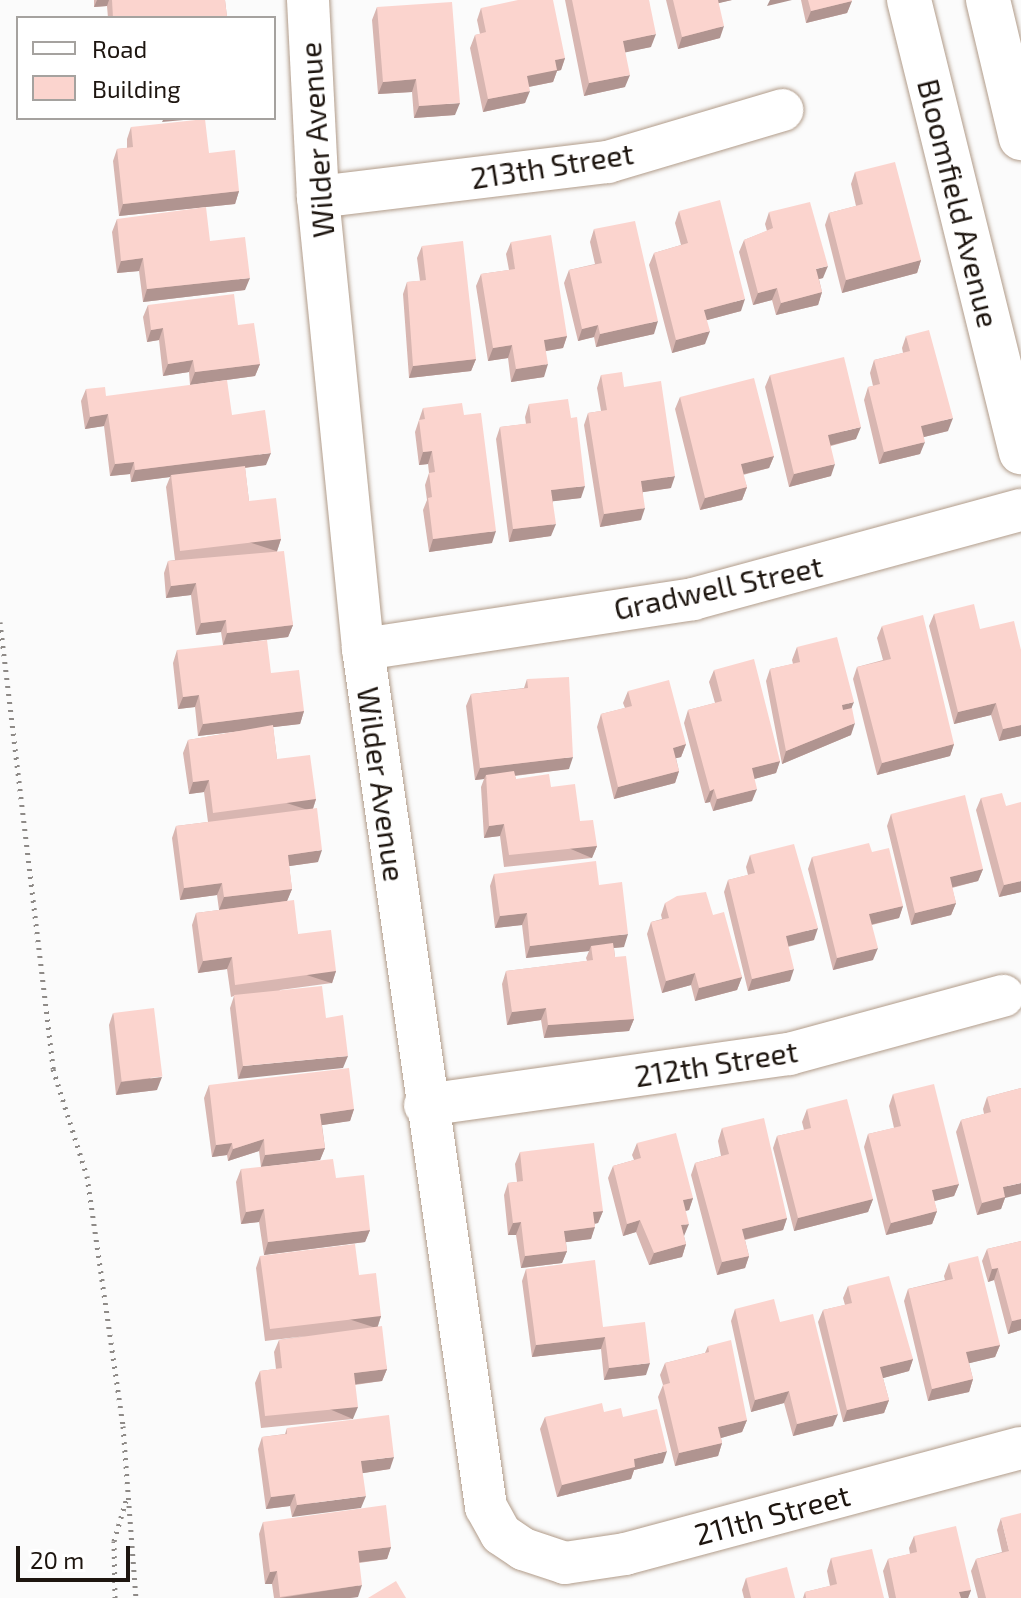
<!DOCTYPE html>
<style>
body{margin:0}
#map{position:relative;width:1021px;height:1598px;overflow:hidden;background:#fbfbfb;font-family:"Exo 2",sans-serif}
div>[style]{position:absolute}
.path>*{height:5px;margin-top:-2.5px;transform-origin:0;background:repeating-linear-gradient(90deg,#8e8a87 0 2px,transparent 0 8px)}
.roads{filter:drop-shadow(0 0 2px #b19c8a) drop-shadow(0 0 2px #b19c8a)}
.minor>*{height:42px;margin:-21px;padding:0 21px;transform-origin:21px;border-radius:21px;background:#fff}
.tertiary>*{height:44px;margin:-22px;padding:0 22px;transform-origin:22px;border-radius:22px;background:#fff}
.wall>*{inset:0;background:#d8b6b1}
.shaded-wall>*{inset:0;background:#b09490;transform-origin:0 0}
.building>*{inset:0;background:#fbd4ce;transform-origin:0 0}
span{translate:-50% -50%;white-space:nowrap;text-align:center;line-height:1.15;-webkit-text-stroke:6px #fff;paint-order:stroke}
.street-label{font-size:30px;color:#1e1610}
.legend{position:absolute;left:16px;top:16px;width:260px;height:104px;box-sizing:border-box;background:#fff;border:2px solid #a5a29f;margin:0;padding:10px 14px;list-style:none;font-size:24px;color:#1e1610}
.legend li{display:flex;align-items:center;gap:16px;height:40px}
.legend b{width:40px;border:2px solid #a5a29f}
.scale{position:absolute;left:16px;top:1546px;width:114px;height:36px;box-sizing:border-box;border:4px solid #1e1610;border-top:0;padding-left:10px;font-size:24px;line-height:28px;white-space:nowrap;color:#1e1610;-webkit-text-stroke:6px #fff;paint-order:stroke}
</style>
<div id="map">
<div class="path">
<div style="left:0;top:622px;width:450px;rotate:83.2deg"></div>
<div style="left:53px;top:1069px;width:112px;rotate:72.4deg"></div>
<div style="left:87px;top:1176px;width:253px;rotate:81.8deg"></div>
<div style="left:123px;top:1426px;width:172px;rotate:85.7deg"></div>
<div style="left:115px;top:1598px;width:57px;rotate:-91deg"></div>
<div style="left:114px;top:1541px;width:46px;rotate:-73.5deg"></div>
</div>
<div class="roads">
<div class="minor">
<div style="left:308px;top:0;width:197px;rotate:87.1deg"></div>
<div style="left:318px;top:197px;width:454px;rotate:84.3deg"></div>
<div style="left:363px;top:649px;width:867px;rotate:81.84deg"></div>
<div style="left:486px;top:1507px;width:31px;rotate:61deg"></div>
<div style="left:501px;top:1534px;width:27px;rotate:34deg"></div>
<div style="left:523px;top:1549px;width:44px;rotate:18.4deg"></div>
<div style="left:565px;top:1563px;width:61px;rotate:-8.5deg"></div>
<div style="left:625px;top:1554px;width:410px;rotate:-15deg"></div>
<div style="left:318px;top:197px;width:292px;rotate:-6.9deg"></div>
<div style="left:608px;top:162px;width:182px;rotate:-16.6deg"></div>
<div style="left:363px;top:649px;width:334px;rotate:-8.6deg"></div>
<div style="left:693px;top:599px;width:340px;rotate:-15.2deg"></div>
<div style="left:425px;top:1105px;width:368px;rotate:-8deg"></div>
<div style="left:789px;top:1054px;width:222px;rotate:-15.2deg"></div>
</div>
<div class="tertiary">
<div style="left:909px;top:0;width:466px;rotate:76.1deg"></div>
<div style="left:988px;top:0;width:142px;rotate:76.6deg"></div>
</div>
</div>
<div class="wall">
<div style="clip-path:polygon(94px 0,225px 0,227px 17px,226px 18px,108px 18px,107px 6px,94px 7px)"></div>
<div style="clip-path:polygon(565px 0,649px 0,651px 47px,625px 52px,625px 87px,584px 96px)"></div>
<div style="clip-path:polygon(666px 0,732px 0,718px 3px,720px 38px,678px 49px)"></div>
<div style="clip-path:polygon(801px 0,852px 0,847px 13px,806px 23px)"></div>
<div style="clip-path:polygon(377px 7px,455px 115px,414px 118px,412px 92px,378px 94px,372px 20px)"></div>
<div style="clip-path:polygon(481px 8px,565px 58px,561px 70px,557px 71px,553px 82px,529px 87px,525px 103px,483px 112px,470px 48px,475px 35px,480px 34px,477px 20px)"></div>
<div style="clip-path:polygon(131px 127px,209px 153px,239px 191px,235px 204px,119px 216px,113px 161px,117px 149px,127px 148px,127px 139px)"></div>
<div style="clip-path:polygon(855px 172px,921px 260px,917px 273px,842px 293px,825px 225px,829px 213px,856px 206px,851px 184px)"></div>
<div style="clip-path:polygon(679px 211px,741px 311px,707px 320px,705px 344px,672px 353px,649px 265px,654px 253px,681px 245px,675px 223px)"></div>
<div style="clip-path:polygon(769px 212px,823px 278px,819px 279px,822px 292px,818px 305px,776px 315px,772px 300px,753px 305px,739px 252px,744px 240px,767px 231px,765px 224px)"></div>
<div style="clip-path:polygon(117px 219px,210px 241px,245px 290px,143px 302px,139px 271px,117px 273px,112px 232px)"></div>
<div style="clip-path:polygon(594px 229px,654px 334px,596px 347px,594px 337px,578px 341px,564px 283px,569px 270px,595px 264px,590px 242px)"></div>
<div style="clip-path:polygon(511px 242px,567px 336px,563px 348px,546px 351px,544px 377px,511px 382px,508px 358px,488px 361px,476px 286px,481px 274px,509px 270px,506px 254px)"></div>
<div style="clip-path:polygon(422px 246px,476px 359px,471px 371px,409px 378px,403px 294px,407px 282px,420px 281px,417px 258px)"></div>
<div style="clip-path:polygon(148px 305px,238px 325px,260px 364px,255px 376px,190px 385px,189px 372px,163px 376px,159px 340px,147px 342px,143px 317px)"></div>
<div style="clip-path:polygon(906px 336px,948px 431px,924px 437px,920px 454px,879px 464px,864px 400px,868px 387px,873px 386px,870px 373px,874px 360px,903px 353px,902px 348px)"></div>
<div style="clip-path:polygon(601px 375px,624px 387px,671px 488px,643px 492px,641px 520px,600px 527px,584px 425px,588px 413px,601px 411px,597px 388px)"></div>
<div style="clip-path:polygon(770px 375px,856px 439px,831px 446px,831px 476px,789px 487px,765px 387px)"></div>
<div style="clip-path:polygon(86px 389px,106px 396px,232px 415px,266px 465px,245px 468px,249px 501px,281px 539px,277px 551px,293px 625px,288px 637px,223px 645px,221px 632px,196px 635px,191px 595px,166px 598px,164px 573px,168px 561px,175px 560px,166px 487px,170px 477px,131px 482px,130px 474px,110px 476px,104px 426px,85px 429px,81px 401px)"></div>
<div style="clip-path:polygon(680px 397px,774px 456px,769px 468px,743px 475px,747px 487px,742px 500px,700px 510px,675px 409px)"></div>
<div style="clip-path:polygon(529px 404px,581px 498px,553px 501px,551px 536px,509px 542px,496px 439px,500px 427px,526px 424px,525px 417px)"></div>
<div style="clip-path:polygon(423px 408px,464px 415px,492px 543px,429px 552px,423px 510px,427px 500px,425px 485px,429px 473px,428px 464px,419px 465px,415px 432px)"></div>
<div style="clip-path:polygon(934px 614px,980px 629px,1021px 650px,1021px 736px,999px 741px,991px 715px,954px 724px,929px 626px)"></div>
<div style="clip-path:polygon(882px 626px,954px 744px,950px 756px,877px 775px,853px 679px,857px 667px,883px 660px,877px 638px)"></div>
<div style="clip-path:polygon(797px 647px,852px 708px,851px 735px,782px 764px,766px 681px,770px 669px,793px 664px,792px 660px)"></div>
<div style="clip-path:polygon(177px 650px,271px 673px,304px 711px,300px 724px,273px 727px,277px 759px,316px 799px,313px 809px,318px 862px,289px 866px,292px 889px,287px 901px,298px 934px,336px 971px,332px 983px,280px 990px,238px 1079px,230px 1008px,234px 996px,231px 997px,227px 969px,198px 973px,192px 925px,196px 913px,219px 910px,217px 895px,180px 900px,172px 838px,176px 826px,208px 822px,204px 792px,189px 794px,183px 753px,188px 740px,242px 731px,198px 736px,195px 707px,178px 709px,173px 663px)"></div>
<div style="clip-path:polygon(714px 670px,780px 761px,776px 773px,754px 779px,752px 801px,713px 811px,710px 802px,705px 803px,684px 723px,688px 710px,715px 703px,709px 682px)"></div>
<div style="clip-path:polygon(527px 679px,569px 769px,515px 776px,516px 779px,551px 787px,580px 821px,597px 846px,592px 858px,504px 867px,500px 836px,484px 838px,481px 787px,484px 779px,475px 780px,466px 706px,471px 694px,524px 688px)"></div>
<div style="clip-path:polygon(628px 691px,686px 744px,681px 757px,676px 758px,679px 771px,675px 783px,614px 799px,597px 727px,601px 714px,625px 708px,623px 703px)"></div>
<div style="clip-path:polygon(981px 798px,1006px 806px,1021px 892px,999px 897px,976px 810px)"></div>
<div style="clip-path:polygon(891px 814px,983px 869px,978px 881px,952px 888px,956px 903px,951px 915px,911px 925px,887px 826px)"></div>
<div style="clip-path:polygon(872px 852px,903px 906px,899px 918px,872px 925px,873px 960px,833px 970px,808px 869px,812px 857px)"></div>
<div style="clip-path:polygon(750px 855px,814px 940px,788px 947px,790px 981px,748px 991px,724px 892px,728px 880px,748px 875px,746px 867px)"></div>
<div style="clip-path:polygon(494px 874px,599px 885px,624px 947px,614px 948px,615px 957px,634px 1019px,629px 1031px,544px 1038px,541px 1020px,507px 1025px,502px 984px,506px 971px,587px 961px,586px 958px,589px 951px,526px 958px,522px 925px,495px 928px,490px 886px)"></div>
<div style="clip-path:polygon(665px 903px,713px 915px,742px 977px,737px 990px,695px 1001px,691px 985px,662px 993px,647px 934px,651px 922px,662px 919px,661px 915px)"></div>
<div style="clip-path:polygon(113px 1013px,157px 1090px,116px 1095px,109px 1025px)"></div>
<div style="clip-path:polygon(209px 1085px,354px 1109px,350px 1121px,322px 1125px,325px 1148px,320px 1160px,261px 1167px,259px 1151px,228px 1161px,227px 1155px,212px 1157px,204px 1098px)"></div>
<div style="clip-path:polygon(1021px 1088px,1005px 1198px,1001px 1209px,977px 1215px,956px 1132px,961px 1120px,984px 1114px,983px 1109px,987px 1097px)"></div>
<div style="clip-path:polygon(893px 1094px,959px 1184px,954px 1196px,934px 1201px,937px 1211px,932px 1224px,886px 1235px,864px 1147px,868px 1134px,894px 1128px,889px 1106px)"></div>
<div style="clip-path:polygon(807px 1109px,873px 1199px,868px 1212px,794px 1231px,773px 1148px,777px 1136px,804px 1130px,802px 1122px)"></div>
<div style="clip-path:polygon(722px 1128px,787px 1218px,783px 1230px,745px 1240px,749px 1256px,745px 1268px,717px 1275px,691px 1175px,695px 1163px,721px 1156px,718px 1141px)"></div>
<div style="clip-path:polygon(637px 1143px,693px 1198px,689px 1210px,685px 1211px,684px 1236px,686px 1244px,682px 1257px,649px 1265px,636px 1232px,623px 1236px,608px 1178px,613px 1166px,634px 1160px,632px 1155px)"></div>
<div style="clip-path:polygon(520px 1152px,603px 1211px,598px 1223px,595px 1224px,591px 1239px,566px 1242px,567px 1251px,562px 1263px,521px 1268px,516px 1235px,508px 1235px,504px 1195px,508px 1183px,517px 1182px,515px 1164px)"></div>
<div style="clip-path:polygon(241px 1169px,336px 1178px,370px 1230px,365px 1242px,264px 1255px,259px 1222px,241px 1224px,236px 1182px)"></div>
<div style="clip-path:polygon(1021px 1241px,1021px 1330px,1008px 1334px,994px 1280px,988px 1282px,982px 1261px,987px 1249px)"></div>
<div style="clip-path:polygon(260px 1256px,359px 1275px,381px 1316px,378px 1326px,387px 1369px,382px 1381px,355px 1385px,353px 1419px,261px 1428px,255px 1383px,260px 1371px,276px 1369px,274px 1352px,279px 1340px,306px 1336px,265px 1341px,256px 1268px)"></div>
<div style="clip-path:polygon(949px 1263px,1000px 1345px,995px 1357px,969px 1363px,973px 1379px,969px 1392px,928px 1401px,904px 1301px,908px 1289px,945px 1280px,944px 1276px)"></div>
<div style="clip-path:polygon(526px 1269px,603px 1327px,646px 1375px,604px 1380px,601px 1349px,532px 1357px,522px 1281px)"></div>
<div style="clip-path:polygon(848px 1286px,913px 1359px,909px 1371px,883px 1378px,889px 1400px,884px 1413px,843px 1422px,818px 1322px,823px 1310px,845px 1305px,843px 1298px)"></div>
<div style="clip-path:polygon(735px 1309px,780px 1322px,833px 1426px,793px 1436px,784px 1403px,751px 1412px,731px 1321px)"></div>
<div style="clip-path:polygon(708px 1346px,747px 1420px,742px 1432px,721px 1438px,722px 1443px,718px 1456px,675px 1466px,658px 1397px,663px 1385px,660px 1375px,665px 1363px,705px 1353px)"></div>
<div style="clip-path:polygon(604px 1412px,623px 1417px,663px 1463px,634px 1470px,631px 1479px,557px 1497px,540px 1429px,545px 1417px)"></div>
<div style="clip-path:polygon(287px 1428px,390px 1469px,363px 1473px,292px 1517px,290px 1506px,266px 1509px,258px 1449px,262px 1437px,285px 1434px)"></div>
<div style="clip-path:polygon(1001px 1518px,1021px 1598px,978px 1598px,971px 1571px,976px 1559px,1002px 1552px,997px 1530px)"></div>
<div style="clip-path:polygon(263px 1522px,391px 1547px,387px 1559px,359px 1563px,358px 1597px,350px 1598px,274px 1598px,272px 1584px,265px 1584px,259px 1534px)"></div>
<div style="clip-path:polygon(914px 1536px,971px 1590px,968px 1598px,889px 1598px,883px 1571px,888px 1559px,910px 1554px,909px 1548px)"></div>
<div style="clip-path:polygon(831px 1558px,884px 1598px,803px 1598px,805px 1592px,830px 1586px,827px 1571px)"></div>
<div style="clip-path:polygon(746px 1578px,795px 1598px,744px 1598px,742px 1590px)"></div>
</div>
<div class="shaded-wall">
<div style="clip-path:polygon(97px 0,109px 0,107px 6px,94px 7px)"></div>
<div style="clip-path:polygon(713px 0,732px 0,711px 5px)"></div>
<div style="clip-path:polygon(770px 0,792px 0,767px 6px)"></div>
<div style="clip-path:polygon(852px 1px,847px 13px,806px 23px,811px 11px)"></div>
<div style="clip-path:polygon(724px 26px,720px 38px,678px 49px,682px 37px)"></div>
<div style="clip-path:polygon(656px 34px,651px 47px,618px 54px,623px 41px)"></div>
<div style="clip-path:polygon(565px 58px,561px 70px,557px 71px,553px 82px,523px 88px,527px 76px,555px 60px)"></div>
<div style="clip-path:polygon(630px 75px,625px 87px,584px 96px,589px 83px)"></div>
<div style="clip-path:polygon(416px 79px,412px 92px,378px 94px,383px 82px)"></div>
<div style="clip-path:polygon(530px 91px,525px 103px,483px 112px,488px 99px)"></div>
<div style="clip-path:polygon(460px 103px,455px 115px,414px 118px,419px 106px)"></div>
<div style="clip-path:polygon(164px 118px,205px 118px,162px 122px)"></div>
<div style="clip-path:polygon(239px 191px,235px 204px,119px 216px,123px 204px)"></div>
<div style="clip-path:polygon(143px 258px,139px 271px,117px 273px,121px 261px)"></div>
<div style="clip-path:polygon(921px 260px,917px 273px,842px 293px,846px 280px)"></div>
<div style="clip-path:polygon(828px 266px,823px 278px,811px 281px,816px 269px)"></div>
<div style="clip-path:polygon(250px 278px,245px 290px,143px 302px,147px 289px)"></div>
<div style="clip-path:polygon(777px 288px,772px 300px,753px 305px,758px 293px)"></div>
<div style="clip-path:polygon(822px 292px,818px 305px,776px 315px,781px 303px)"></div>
<div style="clip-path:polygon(745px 299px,741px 311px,700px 322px,704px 310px)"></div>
<div style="clip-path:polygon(658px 321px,654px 334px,596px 347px,600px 334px)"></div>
<div style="clip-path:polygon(598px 325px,594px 337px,578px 341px,582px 329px)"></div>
<div style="clip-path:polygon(163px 328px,159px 340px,147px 342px,151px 330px)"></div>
<div style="clip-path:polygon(710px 331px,705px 344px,672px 353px,676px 340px)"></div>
<div style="clip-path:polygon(567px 336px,563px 348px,540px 352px,544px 340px)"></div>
<div style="clip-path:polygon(512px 345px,508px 358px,488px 361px,493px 348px)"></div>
<div style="clip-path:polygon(476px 359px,471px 371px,409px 378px,413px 366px)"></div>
<div style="clip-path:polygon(193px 360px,189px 372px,163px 376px,168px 364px)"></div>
<div style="clip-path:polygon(260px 364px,255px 376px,190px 385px,195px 372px)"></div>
<div style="clip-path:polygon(548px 364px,544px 377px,511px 382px,516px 369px)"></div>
<div style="clip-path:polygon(108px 414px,104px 426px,85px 429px,90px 417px)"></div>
<div style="clip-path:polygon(953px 418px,948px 431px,916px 439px,921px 426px)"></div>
<div style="clip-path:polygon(861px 427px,856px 439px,824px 447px,828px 435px)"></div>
<div style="clip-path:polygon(925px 442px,920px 454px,879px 464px,884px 452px)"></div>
<div style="clip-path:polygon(432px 451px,428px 464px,419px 465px,423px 452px)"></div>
<div style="clip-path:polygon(271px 453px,266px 465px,171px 477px,171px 475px,170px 477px,131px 482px,135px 470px)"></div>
<div style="clip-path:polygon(774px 456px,769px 468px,736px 476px,741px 464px)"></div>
<div style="clip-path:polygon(134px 462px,130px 474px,110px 476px,115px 464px)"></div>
<div style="clip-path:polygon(835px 464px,831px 476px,789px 487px,794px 474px)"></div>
<div style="clip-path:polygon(675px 476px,671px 488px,637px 493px,641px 481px)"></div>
<div style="clip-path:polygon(585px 486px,581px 498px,547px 502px,551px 490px)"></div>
<div style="clip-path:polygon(747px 487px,742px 500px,700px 510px,705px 498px)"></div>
<div style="clip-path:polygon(645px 508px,641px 520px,600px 527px,604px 514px)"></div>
<div style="clip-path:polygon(556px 524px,551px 536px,509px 542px,513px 529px)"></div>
<div style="clip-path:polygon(496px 531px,492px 543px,429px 552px,433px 539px)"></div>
<div style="left:281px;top:539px;width:13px;height:102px;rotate:108deg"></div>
<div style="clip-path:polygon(196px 583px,191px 595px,166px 598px,171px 586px)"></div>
<div style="clip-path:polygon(226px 620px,221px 632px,196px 635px,201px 623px)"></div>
<div style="clip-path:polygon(293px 625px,288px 637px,223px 645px,227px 633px)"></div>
<div style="clip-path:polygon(199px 695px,195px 707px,178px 709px,183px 697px)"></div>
<div style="clip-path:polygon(854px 702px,849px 714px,838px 717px,842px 705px)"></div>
<div style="clip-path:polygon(996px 703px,991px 715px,954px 724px,958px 712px)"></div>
<div style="clip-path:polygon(304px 711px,300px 724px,198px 736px,203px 724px)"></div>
<div style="clip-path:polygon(855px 723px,851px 735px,782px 764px,786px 751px)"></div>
<div style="clip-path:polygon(1021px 725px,1021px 736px,999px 741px,1003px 729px)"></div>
<div style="clip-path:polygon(686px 744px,681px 757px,669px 760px,673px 748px)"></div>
<div style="clip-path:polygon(954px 744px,950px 756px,877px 775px,882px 763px)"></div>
<div style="clip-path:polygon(573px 757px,569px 769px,486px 779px,486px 775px,484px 779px,475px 780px,480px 768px)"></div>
<div style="clip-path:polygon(780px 761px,776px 773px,747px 781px,752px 768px)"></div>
<div style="clip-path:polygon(679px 771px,675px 783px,614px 799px,618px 787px)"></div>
<div style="clip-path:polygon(209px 780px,204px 792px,189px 794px,193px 782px)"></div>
<div style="clip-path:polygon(714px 789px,710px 802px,705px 803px,710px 791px)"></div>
<div style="clip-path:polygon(757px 789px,752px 801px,713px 811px,717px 799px)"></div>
<div style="left:316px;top:799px;width:13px;height:104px;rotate:108deg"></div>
<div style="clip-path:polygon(504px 824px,500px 836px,484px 838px,489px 826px)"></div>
<div style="left:597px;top:846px;width:13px;height:88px;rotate:113deg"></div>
<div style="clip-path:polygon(322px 850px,318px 862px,283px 867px,288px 855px)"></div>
<div style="clip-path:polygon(983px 869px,978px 881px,945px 889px,950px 877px)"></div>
<div style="clip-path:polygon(1021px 881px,1021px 892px,999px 897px,1004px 885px)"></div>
<div style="clip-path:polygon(222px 883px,217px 895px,180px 900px,184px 888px)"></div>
<div style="clip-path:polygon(292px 889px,287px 901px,219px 910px,224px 897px)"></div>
<div style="clip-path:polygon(956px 903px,951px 915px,911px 925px,915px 913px)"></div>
<div style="clip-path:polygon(903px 906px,899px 918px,865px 926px,869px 914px)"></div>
<div style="clip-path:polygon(527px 913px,522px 925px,495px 928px,500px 916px)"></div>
<div style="clip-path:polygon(818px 928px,814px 940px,781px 948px,786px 936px)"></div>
<div style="clip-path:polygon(628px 934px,624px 947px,592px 950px,591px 946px,589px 951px,526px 958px,530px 946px)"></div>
<div style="clip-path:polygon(878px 948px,873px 960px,833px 970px,837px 958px)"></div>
<div style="clip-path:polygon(232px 957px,227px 969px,198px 973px,203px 961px)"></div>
<div style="clip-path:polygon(794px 969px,790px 981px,748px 991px,752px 979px)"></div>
<div style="left:336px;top:971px;width:13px;height:102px;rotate:108deg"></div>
<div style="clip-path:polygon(695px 973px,691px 985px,662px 993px,666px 981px)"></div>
<div style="clip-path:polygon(742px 977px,737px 990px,695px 1001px,699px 988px)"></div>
<div style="clip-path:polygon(546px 1008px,541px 1020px,507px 1025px,512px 1012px)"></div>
<div style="clip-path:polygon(634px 1019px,629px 1031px,544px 1038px,548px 1025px)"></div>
<div style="clip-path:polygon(348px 1056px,343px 1068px,238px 1079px,243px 1066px)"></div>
<div style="clip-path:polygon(162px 1077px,157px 1090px,116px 1095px,121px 1082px)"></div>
<div style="clip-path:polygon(354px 1109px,350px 1121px,316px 1126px,320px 1114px)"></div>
<div style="clip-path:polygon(264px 1139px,259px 1151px,228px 1161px,233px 1149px)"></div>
<div style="clip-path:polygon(232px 1143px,227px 1155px,212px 1157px,216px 1145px)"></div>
<div style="clip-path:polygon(325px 1148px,320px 1160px,261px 1167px,265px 1155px)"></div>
<div style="clip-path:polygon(1021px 1183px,1021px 1194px,1005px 1198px,1001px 1209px,977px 1215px,982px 1203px,1003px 1187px)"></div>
<div style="clip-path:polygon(959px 1184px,954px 1196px,927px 1203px,932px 1190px)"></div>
<div style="clip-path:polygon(693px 1198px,689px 1210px,678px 1213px,683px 1200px)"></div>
<div style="clip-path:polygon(873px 1199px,868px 1212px,794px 1231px,798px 1218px)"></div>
<div style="clip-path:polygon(264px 1209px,259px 1222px,241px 1224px,246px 1212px)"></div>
<div style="clip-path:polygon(603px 1211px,598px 1223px,589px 1224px,593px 1212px)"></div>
<div style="clip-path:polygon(937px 1211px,932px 1224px,886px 1235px,891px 1223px)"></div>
<div style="clip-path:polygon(787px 1218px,783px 1230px,738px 1241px,742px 1229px)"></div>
<div style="clip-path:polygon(640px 1220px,636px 1232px,623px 1236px,627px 1224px)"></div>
<div style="clip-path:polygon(521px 1222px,516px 1235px,508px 1235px,513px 1223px)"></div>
<div style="clip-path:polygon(689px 1224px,684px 1236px,681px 1225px)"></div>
<div style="clip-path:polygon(595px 1227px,591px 1239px,559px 1243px,564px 1231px)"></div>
<div style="clip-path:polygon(370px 1230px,365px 1242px,264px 1255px,268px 1242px)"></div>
<div style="clip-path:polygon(686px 1244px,682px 1257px,649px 1265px,654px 1253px)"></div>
<div style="clip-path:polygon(567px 1251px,562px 1263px,521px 1268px,525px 1256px)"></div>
<div style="clip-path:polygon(749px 1256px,745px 1268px,717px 1275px,722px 1262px)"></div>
<div style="clip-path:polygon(998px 1268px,994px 1280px,988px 1282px,992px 1269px)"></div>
<div style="left:381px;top:1316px;width:13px;height:112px;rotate:108deg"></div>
<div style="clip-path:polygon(1021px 1319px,1021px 1330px,1008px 1334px,1012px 1321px)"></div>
<div style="clip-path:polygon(605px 1337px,601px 1349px,532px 1357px,536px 1345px)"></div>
<div style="clip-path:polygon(1000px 1345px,995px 1357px,962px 1365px,966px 1352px)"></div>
<div style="clip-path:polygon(913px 1359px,909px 1371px,876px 1380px,880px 1367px)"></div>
<div style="clip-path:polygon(650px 1363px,646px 1375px,604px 1380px,609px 1368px)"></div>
<div style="clip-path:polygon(387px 1369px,382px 1381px,349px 1385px,354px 1373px)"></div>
<div style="clip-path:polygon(973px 1379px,969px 1392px,928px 1401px,932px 1389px)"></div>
<div style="clip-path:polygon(789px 1391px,784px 1403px,751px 1412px,755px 1400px)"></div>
<div style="clip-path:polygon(889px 1400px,884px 1413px,843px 1422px,847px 1410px)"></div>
<div style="left:358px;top:1407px;width:13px;height:93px;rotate:113deg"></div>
<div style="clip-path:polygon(838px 1414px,833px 1426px,793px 1436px,797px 1424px)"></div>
<div style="clip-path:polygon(747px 1420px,742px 1432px,714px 1440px,718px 1427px)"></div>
<div style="clip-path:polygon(722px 1443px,718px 1456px,675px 1466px,679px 1453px)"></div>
<div style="clip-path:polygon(667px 1451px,663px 1463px,634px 1470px,631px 1479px,557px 1497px,562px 1485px,634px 1459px)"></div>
<div style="clip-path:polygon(394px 1457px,390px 1469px,357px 1474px,361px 1461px)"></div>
<div style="clip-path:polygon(295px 1494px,290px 1506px,266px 1509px,271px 1497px)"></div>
<div style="clip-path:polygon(366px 1496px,361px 1508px,292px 1517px,297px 1505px)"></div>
<div style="clip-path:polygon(391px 1547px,387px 1559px,353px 1563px,358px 1551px)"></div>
<div style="clip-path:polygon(277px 1571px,272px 1584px,265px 1584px,270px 1572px)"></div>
<div style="clip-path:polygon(362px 1585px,358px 1597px,350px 1598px,280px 1598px)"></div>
<div style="clip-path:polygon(971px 1590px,968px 1598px,957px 1598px,959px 1592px)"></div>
</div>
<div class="building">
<div style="clip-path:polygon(112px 0,225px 0,227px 17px,211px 18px,113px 18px)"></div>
<div style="clip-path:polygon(518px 0,553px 0,565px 58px,555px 60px,557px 70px,527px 76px,530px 91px,488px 99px,475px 35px,486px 32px,481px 8px)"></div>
<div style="clip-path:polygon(572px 0,649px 0,656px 34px,623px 41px,630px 75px,589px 83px)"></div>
<div style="clip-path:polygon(673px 0,718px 0,724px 26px,682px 37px)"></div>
<div style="clip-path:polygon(808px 0,852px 0,852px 1px,811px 11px)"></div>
<div style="clip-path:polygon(452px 2px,460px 103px,419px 106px,416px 79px,383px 82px,377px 7px)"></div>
<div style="clip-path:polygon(205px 119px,209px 153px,235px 150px,239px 191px,123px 204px,117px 149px,133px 147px,131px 127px)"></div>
<div style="clip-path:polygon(895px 162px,921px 260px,846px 280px,829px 213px,863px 204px,855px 172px)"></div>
<div style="clip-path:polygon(720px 200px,745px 299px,704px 310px,710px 331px,676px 340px,654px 253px,688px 243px,679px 211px)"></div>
<div style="clip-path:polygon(810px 202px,828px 266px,816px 269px,822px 292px,781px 303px,777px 288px,758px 293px,744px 240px,773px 228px,769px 212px)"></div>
<div style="clip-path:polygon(206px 207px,210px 241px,245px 237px,250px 278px,147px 289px,143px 258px,121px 261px,117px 219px)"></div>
<div style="clip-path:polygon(635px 221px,658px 321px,600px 334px,598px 325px,582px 329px,569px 270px,602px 263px,594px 229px)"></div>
<div style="clip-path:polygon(551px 235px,567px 336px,544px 340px,548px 364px,516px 369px,512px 345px,493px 348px,481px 274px,515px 269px,511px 242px)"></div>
<div style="clip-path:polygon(463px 241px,476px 359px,413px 366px,407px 282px,426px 280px,422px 246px)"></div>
<div style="clip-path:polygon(234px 294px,238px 325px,254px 323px,260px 364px,195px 372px,193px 360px,168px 364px,163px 328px,151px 330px,148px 305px)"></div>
<div style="clip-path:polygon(929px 330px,953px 418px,921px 426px,925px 442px,884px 452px,868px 387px,880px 384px,874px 360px,910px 351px,906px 336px)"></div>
<div style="clip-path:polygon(844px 357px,861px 427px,828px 435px,835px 464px,794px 474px,770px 375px)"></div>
<div style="clip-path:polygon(622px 372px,624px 387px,661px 381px,675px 476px,641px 481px,645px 508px,604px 514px,588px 413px,607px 410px,601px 375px)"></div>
<div style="clip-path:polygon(754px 378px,774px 456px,741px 464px,747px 487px,705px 498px,680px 397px)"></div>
<div style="clip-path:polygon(227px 380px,232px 415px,265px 410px,271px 453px,135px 470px,134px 462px,115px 464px,108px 414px,90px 417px,86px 389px,105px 387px,106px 396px)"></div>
<div style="clip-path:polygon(568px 399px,571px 418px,577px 417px,585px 486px,551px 490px,556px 524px,513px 529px,500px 427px,531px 423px,529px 404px)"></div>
<div style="clip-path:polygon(462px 403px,464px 415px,481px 413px,496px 531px,433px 539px,428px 498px,432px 497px,429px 473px,435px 472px,432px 451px,423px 452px,419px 420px,425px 419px,423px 408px)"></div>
<div style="clip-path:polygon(245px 466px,249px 501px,276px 498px,281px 539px,180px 551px,171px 475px)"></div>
<div style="clip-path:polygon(284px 551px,293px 625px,227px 633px,226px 620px,201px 623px,196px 583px,171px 586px,168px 561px)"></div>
<div style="clip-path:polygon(974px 604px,980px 629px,1014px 621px,1021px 650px,1021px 725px,1003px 729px,996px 703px,958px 712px,934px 614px)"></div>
<div style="clip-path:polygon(923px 615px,954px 744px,882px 763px,857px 667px,891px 659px,882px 626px)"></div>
<div style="clip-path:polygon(837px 637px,854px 702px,842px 705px,843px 710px,852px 708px,855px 723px,786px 751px,770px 669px,800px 662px,797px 647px)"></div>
<div style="clip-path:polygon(267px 640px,271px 673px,299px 670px,304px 711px,203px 724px,199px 695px,183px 697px,177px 650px)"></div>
<div style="clip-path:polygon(754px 659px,780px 761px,752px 768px,757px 789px,717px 799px,714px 789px,710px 791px,688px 710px,722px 701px,714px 670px)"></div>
<div style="clip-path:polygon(569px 677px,573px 757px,480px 768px,471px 694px,528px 688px,527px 679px)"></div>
<div style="clip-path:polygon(669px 680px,686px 744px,673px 748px,679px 771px,618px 787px,601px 714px,632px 706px,628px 691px)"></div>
<div style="clip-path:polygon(273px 725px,277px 759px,310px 755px,316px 799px,213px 813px,209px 780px,193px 782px,188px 740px)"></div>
<div style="clip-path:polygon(514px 771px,516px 779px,549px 774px,551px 787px,575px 784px,580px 821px,593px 820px,597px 846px,509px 855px,504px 824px,489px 826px,486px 775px)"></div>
<div style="clip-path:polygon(1002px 793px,1006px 806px,1021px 802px,1021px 881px,1004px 885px,981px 798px)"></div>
<div style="clip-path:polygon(965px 795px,983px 869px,950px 877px,956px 903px,915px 913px,891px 814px)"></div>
<div style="clip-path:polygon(317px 808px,322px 850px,288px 855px,292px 889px,224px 897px,222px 883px,184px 888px,176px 826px)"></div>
<div style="clip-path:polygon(869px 843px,872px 852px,889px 848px,903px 906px,869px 914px,878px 948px,837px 958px,812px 857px)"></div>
<div style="clip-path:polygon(794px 844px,818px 928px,786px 936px,794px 969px,752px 979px,728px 880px,755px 873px,750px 855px)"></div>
<div style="clip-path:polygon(596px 861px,599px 885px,622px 882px,628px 934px,530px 946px,527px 913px,500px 916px,494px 874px)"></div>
<div style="clip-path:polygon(706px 892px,713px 915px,724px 912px,742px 977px,699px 988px,695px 973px,666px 981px,651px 922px,669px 918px,665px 903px,677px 896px)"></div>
<div style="clip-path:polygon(294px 900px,298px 934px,331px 930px,336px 971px,235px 985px,232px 957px,203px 961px,196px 913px)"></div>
<div style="clip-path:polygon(613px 943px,615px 957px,626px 956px,634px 1019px,548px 1025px,546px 1008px,512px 1012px,506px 971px,593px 960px,591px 946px)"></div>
<div style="clip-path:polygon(322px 986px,326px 1018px,343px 1015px,348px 1056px,243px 1066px,234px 995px)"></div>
<div style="left:154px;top:1008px;width:69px;height:41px;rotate:83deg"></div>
<div style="clip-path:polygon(349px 1068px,354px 1109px,320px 1114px,325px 1148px,265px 1155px,264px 1139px,233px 1149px,232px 1143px,216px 1145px,209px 1085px)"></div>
<div style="clip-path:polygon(934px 1084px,959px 1184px,932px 1190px,937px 1211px,891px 1223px,868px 1134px,901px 1126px,893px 1094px)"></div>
<div style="clip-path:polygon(1021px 1088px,1021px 1183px,1003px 1187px,1005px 1197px,982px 1203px,961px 1120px,991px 1112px,987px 1097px)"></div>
<div style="clip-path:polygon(847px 1099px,873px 1199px,798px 1218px,777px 1136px,811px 1128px,807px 1109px)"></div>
<div style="clip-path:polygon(764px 1118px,787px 1218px,742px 1229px,749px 1256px,722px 1262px,695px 1163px,729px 1154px,722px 1128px)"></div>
<div style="clip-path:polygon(676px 1133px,693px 1198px,683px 1200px,689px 1224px,681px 1225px,686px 1244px,654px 1253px,640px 1220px,627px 1224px,613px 1166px,641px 1158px,637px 1143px)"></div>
<div style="clip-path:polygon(594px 1143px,603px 1211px,593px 1212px,595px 1227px,564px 1231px,567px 1251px,525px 1256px,521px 1222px,513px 1223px,508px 1183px,523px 1181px,520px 1152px)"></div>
<div style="clip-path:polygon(333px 1159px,336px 1178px,364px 1175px,370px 1230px,268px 1242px,264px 1209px,246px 1212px,241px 1169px)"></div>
<div style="clip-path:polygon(1021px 1241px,1021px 1319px,1012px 1321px,998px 1268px,992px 1269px,987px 1249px)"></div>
<div style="clip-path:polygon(355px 1244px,359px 1275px,376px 1273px,381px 1316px,270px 1329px,260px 1256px)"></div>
<div style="clip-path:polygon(978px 1256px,1000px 1345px,966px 1352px,973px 1379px,932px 1389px,908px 1289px,953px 1279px,949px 1263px)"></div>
<div style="clip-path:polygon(595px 1260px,603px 1327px,645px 1322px,650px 1363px,609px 1368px,605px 1337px,536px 1345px,526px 1269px)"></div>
<div style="clip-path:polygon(889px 1276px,913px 1359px,880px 1367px,889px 1400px,847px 1410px,823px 1310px,852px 1303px,848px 1286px)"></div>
<div style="clip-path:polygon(774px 1299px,780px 1322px,813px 1314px,838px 1414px,797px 1424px,789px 1391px,755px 1400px,735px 1309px)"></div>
<div style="clip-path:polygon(382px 1326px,387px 1369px,354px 1373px,358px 1407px,265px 1416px,260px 1371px,282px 1368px,279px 1340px)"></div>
<div style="clip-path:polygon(731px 1340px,747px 1420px,718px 1427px,722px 1443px,679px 1453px,663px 1385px,670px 1383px,665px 1363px,709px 1352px,708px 1346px)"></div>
<div style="clip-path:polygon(602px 1403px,604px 1412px,621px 1408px,623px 1417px,657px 1409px,667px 1451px,634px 1459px,635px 1467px,562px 1485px,545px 1417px)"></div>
<div style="clip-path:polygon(389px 1415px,394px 1457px,361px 1461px,366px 1496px,297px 1505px,295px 1494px,271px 1497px,262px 1437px,287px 1434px,287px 1428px)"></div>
<div style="clip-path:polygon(386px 1505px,391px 1547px,358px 1551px,362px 1585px,280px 1597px,277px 1571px,270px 1572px,263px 1522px)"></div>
<div style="clip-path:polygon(1021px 1513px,1021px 1598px,986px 1598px,976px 1559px,1009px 1551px,1001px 1518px)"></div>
<div style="clip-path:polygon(956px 1526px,971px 1590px,959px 1592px,961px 1598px,896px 1598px,888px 1559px,917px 1552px,914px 1536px)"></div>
<div style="clip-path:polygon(872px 1549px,884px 1598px,806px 1598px,805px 1592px,837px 1584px,831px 1558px)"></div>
<div style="clip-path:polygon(787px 1567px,795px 1598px,751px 1598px,746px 1578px)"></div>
<div style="clip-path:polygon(396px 1581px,406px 1598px,368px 1598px)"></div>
</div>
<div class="street-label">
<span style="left:316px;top:140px;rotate:-94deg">Wilder Avenue</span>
<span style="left:552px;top:165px;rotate:-9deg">213th Street</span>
<span style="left:959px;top:203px;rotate:76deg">Bloomfield Avenue</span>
<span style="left:718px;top:587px;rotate:-12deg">Gradwell Street</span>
<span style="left:382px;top:784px;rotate:82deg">Wilder Avenue</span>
<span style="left:716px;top:1063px;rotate:-9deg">212th Street</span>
<span style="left:772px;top:1514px;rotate:-15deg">211th Street</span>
</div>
<ul class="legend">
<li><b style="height:10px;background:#fff"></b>Road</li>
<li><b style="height:22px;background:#fbd4ce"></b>Building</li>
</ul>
<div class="scale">20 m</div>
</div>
